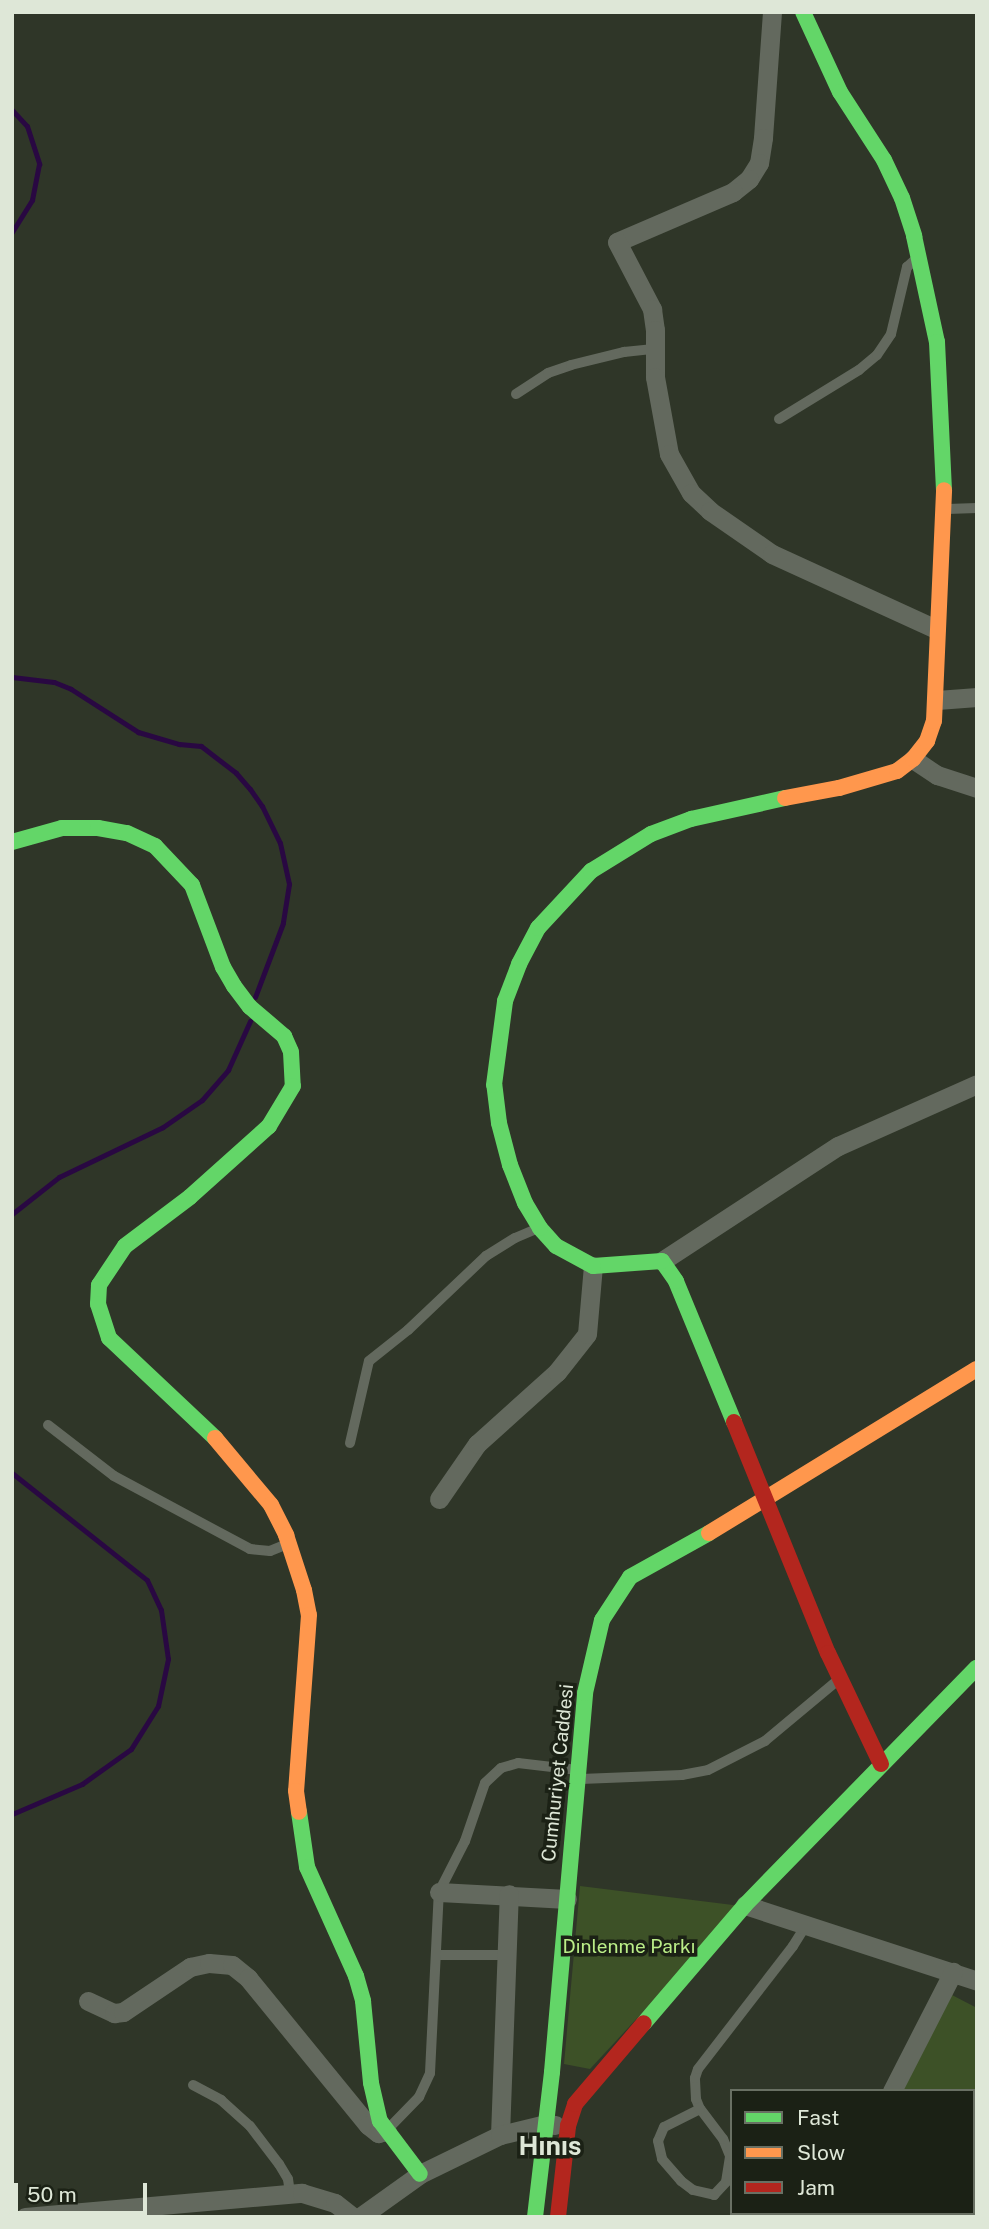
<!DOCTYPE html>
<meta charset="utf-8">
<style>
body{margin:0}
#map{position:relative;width:989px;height:2229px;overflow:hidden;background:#2f3628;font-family:"Public Sans",sans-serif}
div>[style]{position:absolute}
.green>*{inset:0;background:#3d5127}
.stream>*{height:5px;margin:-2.5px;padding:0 2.5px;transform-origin:2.5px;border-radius:2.5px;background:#290842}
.lane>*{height:10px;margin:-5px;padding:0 5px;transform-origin:5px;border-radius:5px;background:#63695e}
.street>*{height:19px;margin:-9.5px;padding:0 9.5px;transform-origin:9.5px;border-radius:9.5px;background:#63695e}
.fast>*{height:16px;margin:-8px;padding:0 8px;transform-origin:8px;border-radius:8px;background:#63d668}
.slow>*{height:16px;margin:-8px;padding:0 8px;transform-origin:8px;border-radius:8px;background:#ff974d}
.jam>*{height:16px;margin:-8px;padding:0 8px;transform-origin:8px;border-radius:8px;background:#b3261e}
span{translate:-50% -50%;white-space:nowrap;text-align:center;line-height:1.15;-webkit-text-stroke:7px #1b2115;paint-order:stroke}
.street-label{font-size:19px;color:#dee7d7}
.park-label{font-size:19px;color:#be8}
.district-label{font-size:26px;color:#dee7d7;font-weight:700}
.frame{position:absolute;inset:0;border:14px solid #dee7d7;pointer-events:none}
.legend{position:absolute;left:730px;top:2089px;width:245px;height:126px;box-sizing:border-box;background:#1b2115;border:2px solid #697063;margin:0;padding:9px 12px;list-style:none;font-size:21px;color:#dee7d7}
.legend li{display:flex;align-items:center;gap:14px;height:35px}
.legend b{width:35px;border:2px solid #697063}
.scale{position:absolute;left:14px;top:2183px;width:133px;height:32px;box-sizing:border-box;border:4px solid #dee7d7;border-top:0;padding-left:9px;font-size:21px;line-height:24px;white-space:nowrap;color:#dee7d7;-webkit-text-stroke:5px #1b2115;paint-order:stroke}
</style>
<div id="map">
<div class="green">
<div style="clip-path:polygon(580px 1886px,741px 1906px,590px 2069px,564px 2064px)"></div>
<div style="clip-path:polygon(952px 1995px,977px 2008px,977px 2217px,898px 2217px,898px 2213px,973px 2213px,973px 2091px,901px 2091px)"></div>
</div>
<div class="stream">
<div style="left:12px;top:110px;width:22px;rotate:47deg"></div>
<div style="left:27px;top:126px;width:40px;rotate:72deg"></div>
<div style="left:39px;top:164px;width:37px;rotate:101deg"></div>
<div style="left:32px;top:200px;width:38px;rotate:122deg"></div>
<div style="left:12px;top:677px;width:42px;rotate:6.8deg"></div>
<div style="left:54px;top:682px;width:18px;rotate:22deg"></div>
<div style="left:71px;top:689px;width:80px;rotate:32.7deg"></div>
<div style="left:138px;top:732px;width:43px;rotate:16.3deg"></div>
<div style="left:179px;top:744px;width:22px;rotate:5deg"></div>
<div style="left:201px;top:746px;width:44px;rotate:37.6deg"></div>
<div style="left:236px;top:773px;width:21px;rotate:49deg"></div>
<div style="left:250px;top:789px;width:21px;rotate:55deg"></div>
<div style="left:262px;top:806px;width:41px;rotate:64.1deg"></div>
<div style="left:280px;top:843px;width:42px;rotate:77.6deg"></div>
<div style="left:289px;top:884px;width:39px;rotate:99deg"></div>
<div style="left:283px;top:923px;width:79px;rotate:110.7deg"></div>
<div style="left:12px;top:1214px;width:60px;rotate:-38.2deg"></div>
<div style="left:59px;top:1177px;width:115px;rotate:-25.7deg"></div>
<div style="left:163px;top:1127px;width:47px;rotate:-34.7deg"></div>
<div style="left:202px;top:1100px;width:40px;rotate:-49deg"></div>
<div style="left:228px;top:1070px;width:54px;rotate:-65.8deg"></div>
<div style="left:12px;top:1473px;width:172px;rotate:38.4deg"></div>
<div style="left:147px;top:1580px;width:33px;rotate:65deg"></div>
<div style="left:161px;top:1610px;width:49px;rotate:81.9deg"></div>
<div style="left:168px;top:1659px;width:48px;rotate:102deg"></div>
<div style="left:158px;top:1706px;width:51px;rotate:122.1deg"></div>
<div style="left:131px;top:1749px;width:60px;rotate:144.5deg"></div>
<div style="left:82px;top:1784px;width:76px;rotate:156.8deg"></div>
</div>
<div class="lane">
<div style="left:516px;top:394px;width:38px;rotate:-33deg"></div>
<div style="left:548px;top:373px;width:24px;rotate:-19deg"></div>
<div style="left:571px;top:365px;width:55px;rotate:-13.8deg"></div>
<div style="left:624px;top:352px;width:30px;rotate:-6deg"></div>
<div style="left:779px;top:419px;width:94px;rotate:-31.5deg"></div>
<div style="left:859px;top:370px;width:23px;rotate:-40deg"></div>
<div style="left:877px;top:355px;width:25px;rotate:-56deg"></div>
<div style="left:891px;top:334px;width:69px;rotate:-76.6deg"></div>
<div style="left:907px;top:267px;width:12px;rotate:-42deg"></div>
<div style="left:947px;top:509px;width:30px;rotate:-2deg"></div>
<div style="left:48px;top:1425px;width:83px;rotate:37.7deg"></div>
<div style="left:114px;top:1476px;width:154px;rotate:28.2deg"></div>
<div style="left:250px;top:1549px;width:20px;rotate:6deg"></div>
<div style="left:270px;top:1551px;width:18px;rotate:-22deg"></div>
<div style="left:350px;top:1443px;width:84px;rotate:-77deg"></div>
<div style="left:369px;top:1361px;width:50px;rotate:-38.5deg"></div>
<div style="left:408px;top:1330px;width:108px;rotate:-43.5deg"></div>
<div style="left:486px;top:1256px;width:34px;rotate:-32deg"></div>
<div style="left:515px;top:1238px;width:23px;rotate:-23deg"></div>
<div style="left:581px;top:1779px;width:101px;rotate:-2.3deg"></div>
<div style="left:682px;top:1775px;width:26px;rotate:-11deg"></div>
<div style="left:708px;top:1770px;width:64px;rotate:-27deg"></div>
<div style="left:765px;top:1741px;width:95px;rotate:-39.9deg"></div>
<div style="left:436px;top:1955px;width:71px"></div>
<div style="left:193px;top:2085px;width:32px;rotate:28deg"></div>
<div style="left:221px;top:2100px;width:39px;rotate:42deg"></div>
<div style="left:250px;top:2126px;width:48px;rotate:52.7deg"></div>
<div style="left:279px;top:2164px;width:17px;rotate:59deg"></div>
<div style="left:288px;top:2179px;width:15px;rotate:82deg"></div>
<div style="left:700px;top:2109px;width:40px;rotate:153.4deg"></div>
<div style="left:664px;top:2127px;width:15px;rotate:113deg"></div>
<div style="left:658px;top:2141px;width:18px;rotate:77deg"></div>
<div style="left:662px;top:2159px;width:29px;rotate:49deg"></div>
<div style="left:681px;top:2181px;width:15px;rotate:37deg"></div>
<div style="left:693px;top:2190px;width:22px;rotate:13deg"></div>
<div style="left:714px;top:2195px;width:18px;rotate:-47deg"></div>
<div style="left:726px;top:2182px;width:26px;rotate:-81deg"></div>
<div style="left:730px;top:2156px;width:18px;rotate:-112deg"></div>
<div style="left:723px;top:2139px;width:38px;rotate:-127deg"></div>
<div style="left:700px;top:2109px;width:11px;rotate:-112deg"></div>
<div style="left:696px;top:2099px;width:21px;rotate:-93deg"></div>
<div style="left:695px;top:2078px;width:9px;rotate:-72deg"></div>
<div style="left:698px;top:2069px;width:155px;rotate:-52.3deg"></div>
<div style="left:793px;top:1946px;width:25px;rotate:-58deg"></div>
<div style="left:388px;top:2129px;width:45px;rotate:-45.9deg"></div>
<div style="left:419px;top:2097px;width:26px;rotate:-65deg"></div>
<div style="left:430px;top:2073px;width:181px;rotate:-87.2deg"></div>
<div style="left:439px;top:1892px;width:57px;rotate:-63deg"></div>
<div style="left:465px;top:1841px;width:61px;rotate:-71deg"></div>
<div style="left:485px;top:1783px;width:22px;rotate:-43deg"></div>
<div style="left:501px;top:1768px;width:18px;rotate:-16deg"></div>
<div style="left:518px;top:1763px;width:60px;rotate:6.7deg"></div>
</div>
<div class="street">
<div style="left:772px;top:12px;width:126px;rotate:94.1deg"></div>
<div style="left:763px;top:138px;width:25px;rotate:99deg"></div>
<div style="left:759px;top:163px;width:19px;rotate:122deg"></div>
<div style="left:749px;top:179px;width:21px;rotate:141deg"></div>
<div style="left:733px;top:192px;width:126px;rotate:156.7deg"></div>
<div style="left:617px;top:242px;width:76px;rotate:62.4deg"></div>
<div style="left:652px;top:309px;width:21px;rotate:82deg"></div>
<div style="left:655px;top:330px;width:47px;rotate:90deg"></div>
<div style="left:655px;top:377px;width:78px;rotate:79.7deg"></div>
<div style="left:669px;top:454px;width:45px;rotate:60.6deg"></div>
<div style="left:691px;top:493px;width:26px;rotate:43deg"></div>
<div style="left:710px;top:511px;width:75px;rotate:34.7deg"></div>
<div style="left:772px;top:554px;width:180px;rotate:24.6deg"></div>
<div style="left:937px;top:700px;width:40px;rotate:-4.3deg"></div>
<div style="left:913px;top:759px;width:29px;rotate:34deg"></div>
<div style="left:937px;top:775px;width:42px;rotate:18deg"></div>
<div style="left:662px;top:1261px;width:210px;rotate:-33.2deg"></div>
<div style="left:838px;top:1146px;width:152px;rotate:-24deg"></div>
<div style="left:439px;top:1499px;width:67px;rotate:-55.4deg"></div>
<div style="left:477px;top:1444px;width:108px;rotate:-42deg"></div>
<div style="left:557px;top:1372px;width:48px;rotate:-51.7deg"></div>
<div style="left:587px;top:1334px;width:68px;rotate:-85deg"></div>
<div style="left:439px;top:1892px;width:128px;rotate:3.1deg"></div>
<div style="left:745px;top:1905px;width:244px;rotate:18.1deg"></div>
<div style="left:88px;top:2001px;width:29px;rotate:25deg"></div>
<div style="left:114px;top:2013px;width:9px;rotate:-6deg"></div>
<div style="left:123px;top:2012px;width:81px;rotate:-33.9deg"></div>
<div style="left:190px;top:1967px;width:19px;rotate:-12deg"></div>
<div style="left:209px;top:1963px;width:23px;rotate:5deg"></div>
<div style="left:232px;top:1965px;width:21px;rotate:39deg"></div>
<div style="left:248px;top:1978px;width:190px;rotate:50.8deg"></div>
<div style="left:368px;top:2125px;width:13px;rotate:39deg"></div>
<div style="left:378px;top:2133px;width:9px;rotate:-13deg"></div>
<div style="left:892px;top:2091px;width:134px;rotate:-62.9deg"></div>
<div style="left:500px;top:2135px;width:241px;rotate:-87.9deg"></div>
<div style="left:25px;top:2217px;width:278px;rotate:-5deg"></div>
<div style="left:302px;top:2193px;width:34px;rotate:17deg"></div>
<div style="left:335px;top:2203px;width:23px;rotate:38deg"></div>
<div style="left:360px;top:2217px;width:74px;rotate:-35.6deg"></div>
<div style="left:420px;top:2174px;width:89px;rotate:-26deg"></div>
<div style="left:500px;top:2135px;width:47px;rotate:-13.4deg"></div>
<div style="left:546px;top:2124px;width:9px;rotate:6deg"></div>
<div style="left:836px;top:2217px;width:4px;rotate:-76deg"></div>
</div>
<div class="fast">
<div style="left:803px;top:12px;width:88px;rotate:65.2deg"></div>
<div style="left:840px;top:92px;width:81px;rotate:57.1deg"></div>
<div style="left:884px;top:160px;width:42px;rotate:64.7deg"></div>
<div style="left:902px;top:198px;width:40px;rotate:72deg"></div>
<div style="left:914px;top:236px;width:108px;rotate:77.8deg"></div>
<div style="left:937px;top:342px;width:148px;rotate:87.3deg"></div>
<div style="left:12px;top:842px;width:52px;rotate:-15.6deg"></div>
<div style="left:62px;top:828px;width:36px"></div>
<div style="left:98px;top:828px;width:29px;rotate:10deg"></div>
<div style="left:127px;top:833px;width:31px;rotate:25deg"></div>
<div style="left:155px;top:846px;width:54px;rotate:46.5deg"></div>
<div style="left:192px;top:885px;width:88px;rotate:69.3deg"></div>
<div style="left:223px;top:967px;width:22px;rotate:60deg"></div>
<div style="left:234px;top:986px;width:26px;rotate:53deg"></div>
<div style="left:250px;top:1007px;width:45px;rotate:40.5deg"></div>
<div style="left:284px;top:1036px;width:17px;rotate:66deg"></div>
<div style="left:291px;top:1052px;width:34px;rotate:87deg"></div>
<div style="left:293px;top:1086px;width:47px;rotate:121deg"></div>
<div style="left:269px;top:1126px;width:106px;rotate:138.1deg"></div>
<div style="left:190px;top:1197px;width:81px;rotate:143deg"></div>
<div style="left:125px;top:1246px;width:47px;rotate:123.7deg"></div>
<div style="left:99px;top:1285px;width:19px;rotate:93deg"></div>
<div style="left:98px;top:1304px;width:36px;rotate:72deg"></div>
<div style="left:109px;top:1338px;width:146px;rotate:43.3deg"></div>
<div style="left:734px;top:1422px;width:152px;rotate:-112.4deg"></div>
<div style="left:676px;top:1281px;width:24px;rotate:-125deg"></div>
<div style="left:662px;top:1261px;width:69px;rotate:175.9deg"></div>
<div style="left:593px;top:1266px;width:42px;rotate:-151.6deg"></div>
<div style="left:556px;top:1246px;width:24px;rotate:-132deg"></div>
<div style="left:540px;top:1228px;width:29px;rotate:-121deg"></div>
<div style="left:525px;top:1203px;width:41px;rotate:-111.5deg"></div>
<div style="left:510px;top:1165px;width:43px;rotate:-104.7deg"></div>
<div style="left:499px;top:1123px;width:38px;rotate:-97deg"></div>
<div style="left:494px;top:1085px;width:85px;rotate:-82.5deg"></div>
<div style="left:505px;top:1001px;width:40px;rotate:-69deg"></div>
<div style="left:519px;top:964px;width:41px;rotate:-62.2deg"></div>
<div style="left:538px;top:928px;width:78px;rotate:-47.1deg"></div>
<div style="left:591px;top:871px;width:70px;rotate:-31.7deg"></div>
<div style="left:651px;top:834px;width:43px;rotate:-20.6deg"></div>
<div style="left:691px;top:819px;width:96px;rotate:-12.6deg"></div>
<div style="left:299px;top:1812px;width:56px;rotate:81.7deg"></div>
<div style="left:307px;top:1867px;width:120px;rotate:65.8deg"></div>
<div style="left:356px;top:1976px;width:26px;rotate:74deg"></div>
<div style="left:363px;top:2001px;width:82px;rotate:84.4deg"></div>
<div style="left:371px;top:2083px;width:39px;rotate:77deg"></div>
<div style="left:380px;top:2121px;width:66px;rotate:53deg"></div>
<div style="left:644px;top:2023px;width:155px;rotate:-49.4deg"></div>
<div style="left:745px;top:1905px;width:332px;rotate:-45.7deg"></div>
<div style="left:535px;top:2217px;width:146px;rotate:-83.3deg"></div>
<div style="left:552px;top:2072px;width:380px;rotate:-85deg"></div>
<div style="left:585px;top:1693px;width:75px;rotate:-76.9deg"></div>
<div style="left:602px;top:1620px;width:51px;rotate:-56.9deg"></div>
<div style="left:630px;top:1577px;width:90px;rotate:-29.1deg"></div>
</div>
<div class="slow">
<div style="left:785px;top:798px;width:55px;rotate:-10.5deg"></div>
<div style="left:839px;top:788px;width:60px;rotate:-16.3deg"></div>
<div style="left:897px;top:771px;width:20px;rotate:-37deg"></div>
<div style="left:913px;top:759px;width:23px;rotate:-52deg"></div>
<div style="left:927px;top:741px;width:21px;rotate:-71deg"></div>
<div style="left:934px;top:721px;width:231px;rotate:-87.5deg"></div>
<div style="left:215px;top:1438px;width:87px;rotate:50.1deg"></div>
<div style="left:271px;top:1505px;width:34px;rotate:63deg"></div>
<div style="left:286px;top:1535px;width:58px;rotate:71.9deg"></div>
<div style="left:304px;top:1590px;width:25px;rotate:79deg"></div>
<div style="left:309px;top:1615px;width:176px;rotate:94.2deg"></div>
<div style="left:296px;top:1791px;width:21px;rotate:82deg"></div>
<div style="left:709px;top:1533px;width:314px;rotate:-31.5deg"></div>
</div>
<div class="jam">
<div style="left:734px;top:1422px;width:249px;rotate:67.9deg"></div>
<div style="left:828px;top:1653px;width:123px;rotate:64.5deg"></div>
<div style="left:558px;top:2217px;width:92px;rotate:-83.7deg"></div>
<div style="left:568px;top:2126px;width:23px;rotate:-72deg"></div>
<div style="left:575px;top:2104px;width:106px;rotate:-49.6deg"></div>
</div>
<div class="street-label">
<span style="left:558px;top:1773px;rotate:-84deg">Cumhuriyet Caddesi</span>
</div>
<div class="park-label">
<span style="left:629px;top:1947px">Dinlenme Parkı</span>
</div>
<div class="district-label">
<span style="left:550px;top:2146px">Hınıs</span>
</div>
<div class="frame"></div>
<ul class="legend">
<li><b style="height:9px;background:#63d668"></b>Fast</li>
<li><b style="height:9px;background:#ff974d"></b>Slow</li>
<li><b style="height:9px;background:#b3261e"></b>Jam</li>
</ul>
<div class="scale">50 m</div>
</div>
